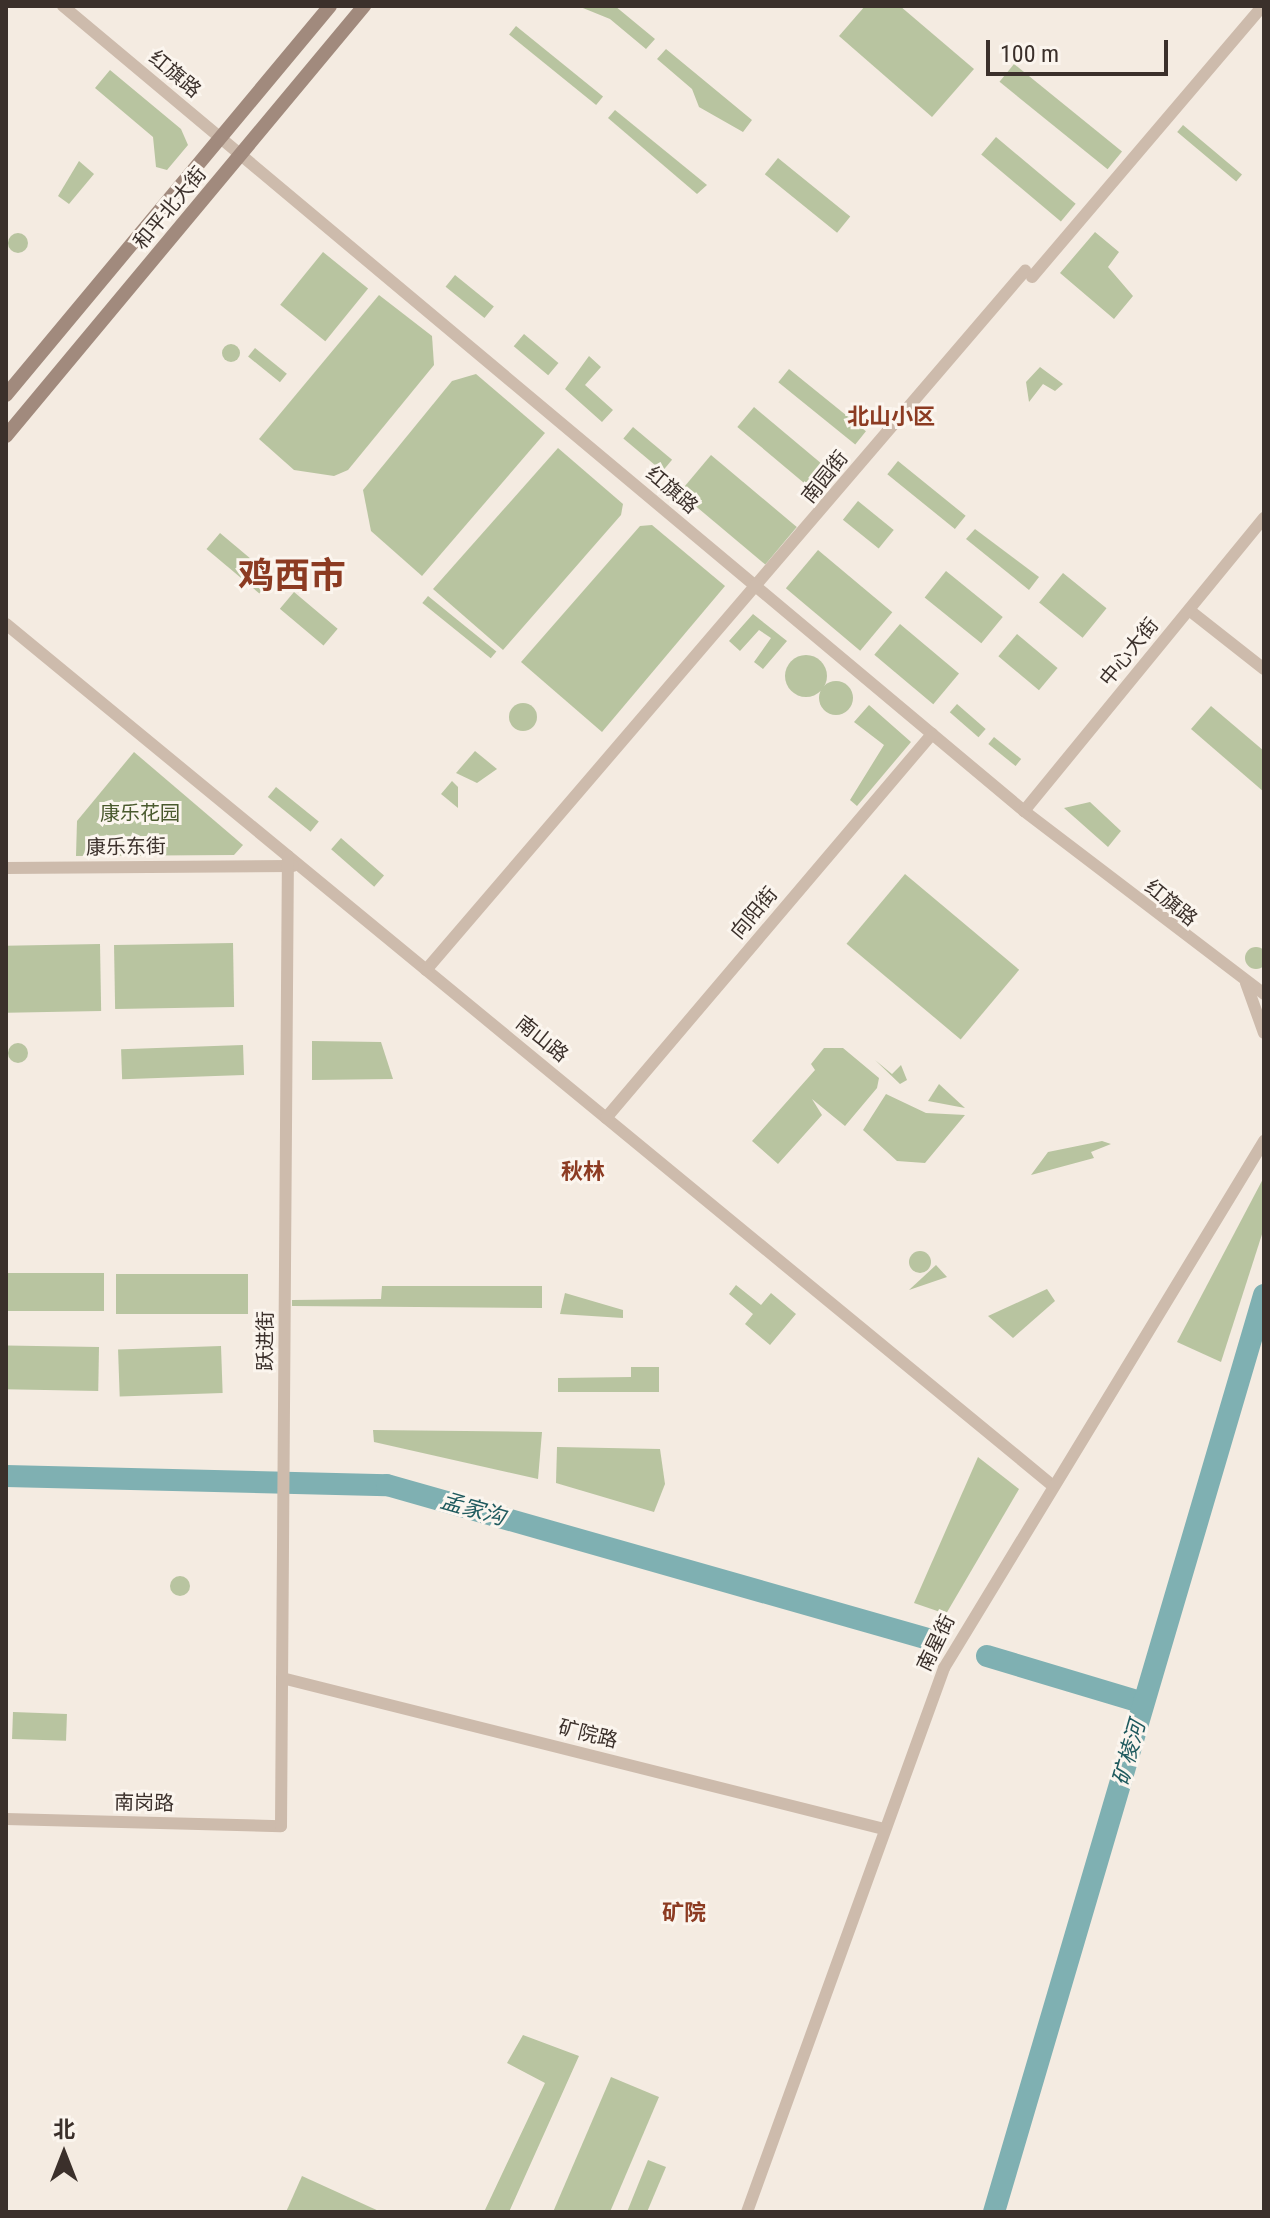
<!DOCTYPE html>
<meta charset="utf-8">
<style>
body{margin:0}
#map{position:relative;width:1270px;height:2218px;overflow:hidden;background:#f4ebe1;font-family:"Roboto Condensed","Noto Sans SC",sans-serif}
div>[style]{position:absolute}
.green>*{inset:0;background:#b8c4a0;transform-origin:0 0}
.round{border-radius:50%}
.river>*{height:22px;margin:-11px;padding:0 11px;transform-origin:11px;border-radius:11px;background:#7fb0b2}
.tertiary>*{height:12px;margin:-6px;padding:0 6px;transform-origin:6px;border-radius:6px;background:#cdbbac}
.secondary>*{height:14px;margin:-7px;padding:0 7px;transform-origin:7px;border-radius:7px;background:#a18a7d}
span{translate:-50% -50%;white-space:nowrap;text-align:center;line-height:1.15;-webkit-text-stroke:6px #fbf5ee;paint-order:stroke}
.street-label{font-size:20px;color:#3b302b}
.park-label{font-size:20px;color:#4a5a2e}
.neighbourhood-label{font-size:22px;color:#8c3b22;font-weight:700}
.water-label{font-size:22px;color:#1f5a5e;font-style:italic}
.town-label{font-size:36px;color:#8c3b22;font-weight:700}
.frame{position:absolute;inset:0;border:8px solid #3b302b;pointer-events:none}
.north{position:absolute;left:24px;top:2114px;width:80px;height:80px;-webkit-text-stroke:6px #fbf5ee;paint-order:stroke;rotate:0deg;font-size:22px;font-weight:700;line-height:32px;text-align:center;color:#3b302b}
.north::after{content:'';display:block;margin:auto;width:28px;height:36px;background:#3b302b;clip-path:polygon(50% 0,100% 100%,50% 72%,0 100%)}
.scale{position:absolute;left:986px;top:40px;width:182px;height:36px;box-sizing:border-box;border:4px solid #3b302b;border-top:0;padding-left:10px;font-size:24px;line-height:28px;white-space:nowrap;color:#3b302b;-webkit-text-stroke:6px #fbf5ee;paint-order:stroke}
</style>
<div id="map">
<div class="green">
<div style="clip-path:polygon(578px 6px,615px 6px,655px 39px,646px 49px,610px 19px)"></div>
<div style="clip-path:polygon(865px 6px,900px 6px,974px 69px,932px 117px,839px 36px)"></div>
<div style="left:516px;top:26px;width:112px;height:11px;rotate:39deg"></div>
<div style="clip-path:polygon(666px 49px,752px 120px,743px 132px,699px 107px,692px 89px,657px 59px)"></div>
<div style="left:1014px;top:64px;width:139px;height:23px;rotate:39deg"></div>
<div style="clip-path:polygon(110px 70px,181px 129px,188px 145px,167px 170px,156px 167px,153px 137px,95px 88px)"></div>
<div style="clip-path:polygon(615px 110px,707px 185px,697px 194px,608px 118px)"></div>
<div style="left:1183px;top:125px;width:77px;height:9px;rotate:40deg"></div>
<div style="left:996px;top:137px;width:104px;height:23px;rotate:40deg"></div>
<div style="left:778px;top:158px;width:93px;height:21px;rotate:39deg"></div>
<div style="clip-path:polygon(79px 161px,94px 174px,69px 204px,58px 196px)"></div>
<div style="clip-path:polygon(1095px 232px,1119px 252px,1108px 267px,1133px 296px,1114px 319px,1060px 273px)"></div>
<div class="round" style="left:8px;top:233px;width:20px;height:20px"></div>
<div style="left:323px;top:252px;width:58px;height:68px;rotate:39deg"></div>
<div style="left:455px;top:275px;width:50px;height:15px;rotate:39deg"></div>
<div style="clip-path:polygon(379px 295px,432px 336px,434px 365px,348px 470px,334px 476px,294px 470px,259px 439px)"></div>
<div style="left:524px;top:334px;width:45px;height:16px;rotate:40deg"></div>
<div class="round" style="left:222px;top:344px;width:18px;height:18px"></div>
<div style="left:255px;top:348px;width:41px;height:11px;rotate:39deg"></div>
<div style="clip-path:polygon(589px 356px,601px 367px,585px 385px,613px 410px,602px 422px,565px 389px)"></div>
<div style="clip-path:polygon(1040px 367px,1063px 384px,1055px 391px,1043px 384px,1029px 402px,1026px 382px)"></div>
<div style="left:789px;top:369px;width:99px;height:17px;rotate:39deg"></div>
<div style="clip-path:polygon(476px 374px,545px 433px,422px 576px,371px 531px,363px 490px,452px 381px)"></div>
<div style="left:754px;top:407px;width:107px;height:26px;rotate:40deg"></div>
<div style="left:633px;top:427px;width:51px;height:15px;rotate:40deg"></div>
<div style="clip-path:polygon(558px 448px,623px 504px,621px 515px,503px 650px,433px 589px)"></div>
<div style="left:711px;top:455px;width:112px;height:49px;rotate:40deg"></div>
<div style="left:898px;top:461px;width:87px;height:17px;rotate:39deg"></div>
<div style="left:858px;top:501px;width:46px;height:24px;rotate:39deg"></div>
<div style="clip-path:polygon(652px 525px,725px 586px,602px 732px,521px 662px,640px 526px)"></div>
<div style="clip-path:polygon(975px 529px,1039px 577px,1029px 590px,966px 539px)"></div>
<div style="left:220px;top:533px;width:69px;height:21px;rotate:40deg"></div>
<div style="left:818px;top:550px;width:97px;height:50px;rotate:40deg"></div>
<div style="left:946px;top:571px;width:73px;height:34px;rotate:39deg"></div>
<div style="left:1063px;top:573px;width:56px;height:38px;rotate:39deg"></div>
<div style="left:294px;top:592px;width:57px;height:22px;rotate:40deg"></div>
<div style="left:428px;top:596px;width:88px;height:9px;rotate:39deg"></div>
<div style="clip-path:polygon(753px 614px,787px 641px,763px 669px,754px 662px,771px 638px,759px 630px,740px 651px,729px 641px)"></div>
<div style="left:900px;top:624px;width:77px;height:40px;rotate:40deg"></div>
<div style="left:1017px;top:634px;width:53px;height:29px;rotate:40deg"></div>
<div class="round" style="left:785px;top:655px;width:42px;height:42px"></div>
<div class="round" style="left:819px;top:681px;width:34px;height:34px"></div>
<div class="round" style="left:509px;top:703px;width:28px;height:28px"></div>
<div style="left:957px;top:704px;width:38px;height:11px;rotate:41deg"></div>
<div style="clip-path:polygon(869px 705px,911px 742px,857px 806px,850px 800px,884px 745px,854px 722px)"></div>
<div style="clip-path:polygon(1211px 706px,1264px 751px,1264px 792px,1191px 729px)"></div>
<div style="left:994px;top:737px;width:35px;height:9px;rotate:39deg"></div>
<div style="clip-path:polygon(475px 751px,497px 769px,477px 783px,456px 773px)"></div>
<div style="clip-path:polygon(134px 752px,243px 845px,234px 855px,76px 856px,77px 821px)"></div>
<div style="clip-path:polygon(452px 781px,458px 787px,458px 808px,441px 794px)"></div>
<div style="left:276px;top:787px;width:55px;height:13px;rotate:39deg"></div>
<div style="clip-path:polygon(1090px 802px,1121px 831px,1108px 847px,1064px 808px)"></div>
<div style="left:341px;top:838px;width:57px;height:15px;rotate:41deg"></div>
<div style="left:905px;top:874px;width:149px;height:91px;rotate:40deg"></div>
<div style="left:233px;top:943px;width:64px;height:119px;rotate:89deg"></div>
<div style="left:100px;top:944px;width:67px;height:94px;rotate:89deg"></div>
<div class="round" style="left:1245px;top:947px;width:22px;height:22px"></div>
<div style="clip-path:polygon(312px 1041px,381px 1042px,393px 1079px,312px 1080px)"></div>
<div class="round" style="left:8px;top:1043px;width:20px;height:20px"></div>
<div style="left:243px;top:1045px;width:30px;height:122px;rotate:88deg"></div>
<div style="clip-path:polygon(824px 1048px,843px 1048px,879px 1078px,877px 1088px,845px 1126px,812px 1099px,822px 1115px,778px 1164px,752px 1141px,815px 1070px,811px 1064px)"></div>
<div style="clip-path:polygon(875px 1060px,892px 1074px,901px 1065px,907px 1080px,900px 1084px)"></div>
<div style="clip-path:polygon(939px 1084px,965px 1108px,928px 1101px)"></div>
<div style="clip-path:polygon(886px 1094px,926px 1113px,965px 1115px,925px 1163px,897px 1161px,863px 1130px)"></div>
<div style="clip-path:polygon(1102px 1141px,1111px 1144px,1091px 1152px,1094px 1158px,1031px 1175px,1048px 1152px)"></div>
<div style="clip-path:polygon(1264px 1177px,1264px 1228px,1221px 1362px,1177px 1342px)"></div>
<div class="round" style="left:909px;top:1251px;width:22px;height:22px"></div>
<div style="clip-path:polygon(936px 1265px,947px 1277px,909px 1290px)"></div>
<div style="left:104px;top:1273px;width:38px;height:98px;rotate:90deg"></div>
<div style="left:248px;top:1274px;width:40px;height:132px;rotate:90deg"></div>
<div style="clip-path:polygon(736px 1285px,761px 1305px,771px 1293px,796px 1314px,770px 1345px,745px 1324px,753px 1314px,729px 1294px)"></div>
<div style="clip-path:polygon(382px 1286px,542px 1286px,542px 1308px,292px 1306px,292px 1300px,381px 1299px)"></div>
<div style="clip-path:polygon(1047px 1289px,1055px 1301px,1013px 1338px,988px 1316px)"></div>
<div style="clip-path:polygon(565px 1293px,623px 1310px,623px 1318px,560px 1314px)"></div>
<div style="left:221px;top:1346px;width:47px;height:103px;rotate:88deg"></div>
<div style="left:99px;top:1347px;width:44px;height:93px;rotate:91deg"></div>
<div style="clip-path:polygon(631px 1367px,659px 1367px,659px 1392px,558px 1392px,558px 1378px,631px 1377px)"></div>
<div style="clip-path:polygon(373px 1430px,542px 1432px,538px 1479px,374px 1442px)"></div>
<div style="clip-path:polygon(557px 1447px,660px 1449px,665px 1484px,654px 1512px,556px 1483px)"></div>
<div style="clip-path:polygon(978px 1457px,1019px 1489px,946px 1614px,914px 1603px)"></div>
<div class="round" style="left:170px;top:1576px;width:20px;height:20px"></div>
<div style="left:13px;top:1712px;width:54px;height:27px;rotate:2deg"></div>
<div style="clip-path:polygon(523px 2035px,579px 2056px,509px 2212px,484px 2212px,545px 2083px,507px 2063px)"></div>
<div style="clip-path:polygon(611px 2077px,659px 2097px,610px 2212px,553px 2212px)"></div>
<div style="clip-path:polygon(648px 2160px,666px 2167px,647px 2212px,627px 2212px)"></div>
<div style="clip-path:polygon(302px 2176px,381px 2212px,286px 2212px)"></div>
</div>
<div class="river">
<div style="left:6px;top:1476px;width:381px;rotate:1.4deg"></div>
<div style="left:387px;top:1485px;width:559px;rotate:15.88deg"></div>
<div style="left:987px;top:1656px;width:160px;rotate:16.7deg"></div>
<div style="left:994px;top:2212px;width:956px;rotate:-73.59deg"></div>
</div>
<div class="tertiary">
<div style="left:63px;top:6px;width:1254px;rotate:39.95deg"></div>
<div style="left:1024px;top:811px;width:302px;rotate:37.3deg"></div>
<div style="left:1032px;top:277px;width:356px;rotate:-49.6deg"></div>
<div style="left:1189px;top:610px;width:95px;rotate:38.2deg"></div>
<div style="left:6px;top:624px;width:1356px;rotate:39.46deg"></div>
<div style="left:1024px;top:811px;width:379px;rotate:-50.7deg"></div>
<div style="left:6px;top:868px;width:287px;rotate:-0.4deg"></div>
<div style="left:426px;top:970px;width:921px;rotate:-49.41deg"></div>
<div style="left:1246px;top:983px;width:53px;rotate:70.2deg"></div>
<div style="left:606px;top:1118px;width:504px;rotate:-49.67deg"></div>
<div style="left:282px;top:1678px;width:621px;rotate:14.08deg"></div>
<div style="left:6px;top:1819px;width:275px;rotate:1.5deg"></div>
<div style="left:281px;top:1826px;width:970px;rotate:-89.59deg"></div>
<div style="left:747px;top:2212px;width:579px;rotate:-70.09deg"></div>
<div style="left:944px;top:1668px;width:617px;rotate:-58.73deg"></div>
</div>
<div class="secondary">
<div style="left:6px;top:395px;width:506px;rotate:-50.21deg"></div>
<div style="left:6px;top:436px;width:560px;rotate:-50.22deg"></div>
</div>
<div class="street-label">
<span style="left:175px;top:74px;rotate:40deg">红旗路</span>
<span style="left:170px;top:208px;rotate:-50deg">和平北大街</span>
<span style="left:825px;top:477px;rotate:-51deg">南园街</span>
<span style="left:672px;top:490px;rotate:40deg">红旗路</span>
<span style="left:1129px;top:652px;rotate:-51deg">中心大街</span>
<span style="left:126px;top:847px;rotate:-1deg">康乐东街</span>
<span style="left:1171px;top:903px;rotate:39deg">红旗路</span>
<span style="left:754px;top:913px;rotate:-50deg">向阳街</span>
<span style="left:542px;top:1039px;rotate:39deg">南山路</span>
<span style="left:265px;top:1341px;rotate:-90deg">跃进街</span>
<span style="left:936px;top:1643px;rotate:-64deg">南星街</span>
<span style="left:588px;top:1734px;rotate:14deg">矿院路</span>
<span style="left:144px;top:1803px;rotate:1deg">南岗路</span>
</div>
<div class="park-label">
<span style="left:140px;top:813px">康乐花园</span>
</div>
<div class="neighbourhood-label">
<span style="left:891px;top:417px">北山小区</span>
<span style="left:583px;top:1172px">秋林</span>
<span style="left:684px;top:1913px">矿院</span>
</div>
<div class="water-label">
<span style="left:473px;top:1509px;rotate:16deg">孟家沟</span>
<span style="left:1129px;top:1753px;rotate:-74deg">矿棱河</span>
</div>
<div class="town-label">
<span style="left:292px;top:577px">鸡西市</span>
</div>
<div class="frame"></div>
<div class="north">北</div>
<div class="scale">100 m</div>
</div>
